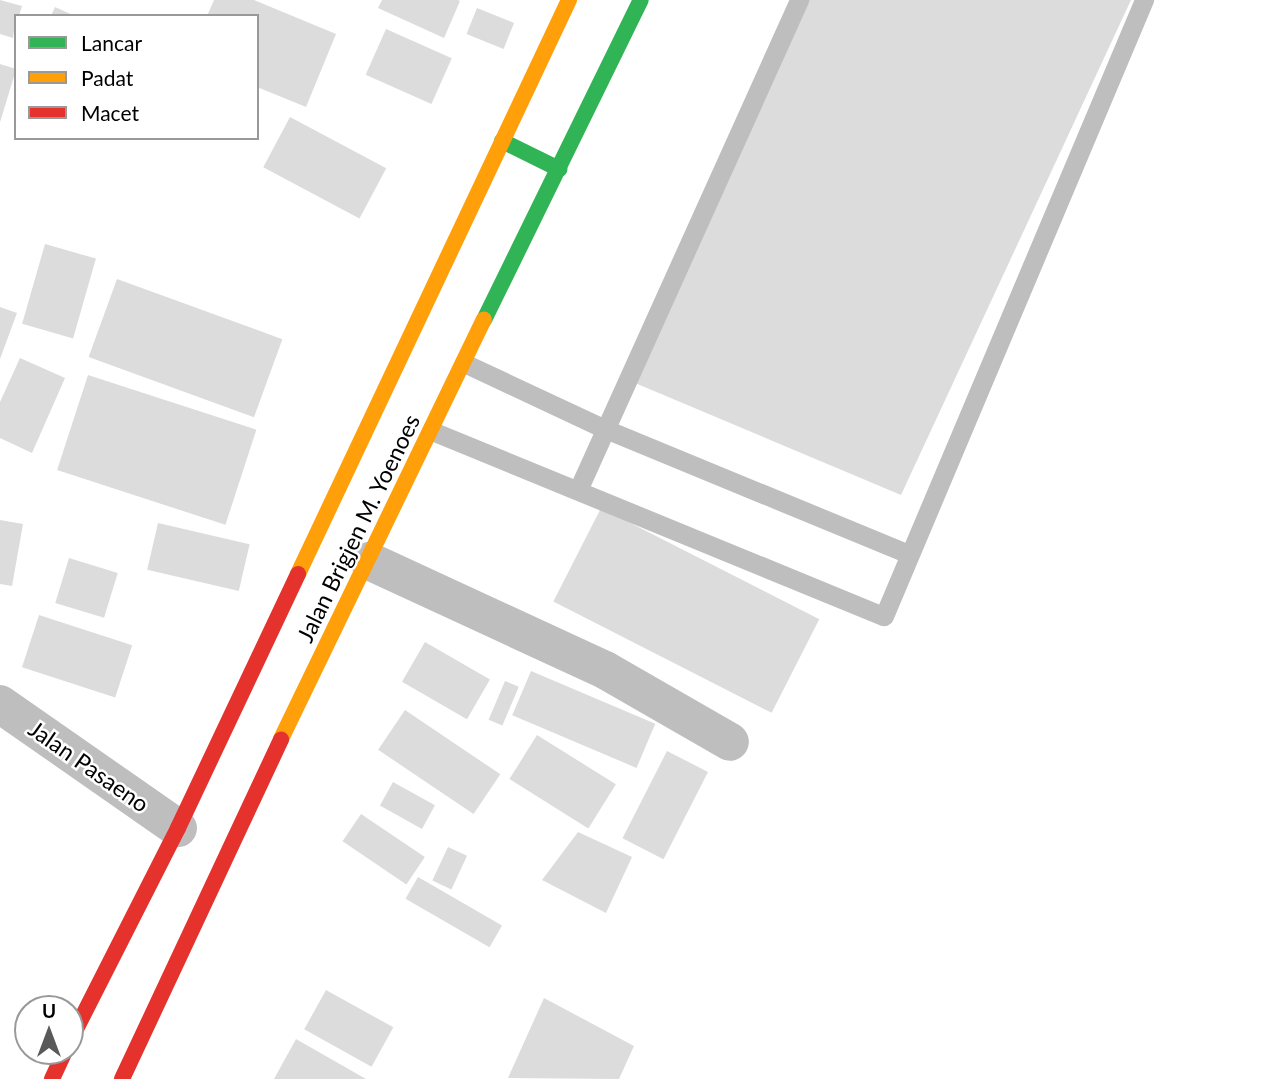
<!DOCTYPE html>
<style>
body{margin:0}
#map{position:relative;width:1261px;height:1079px;overflow:hidden;background:#fff;font-family:Lato,sans-serif}
div>[style]{position:absolute}
.building>*{inset:0;background:#dcdcdc;transform-origin:0 0}
.lane>*{height:19px;margin:-9.5px;padding:0 9.5px;transform-origin:9.5px;border-radius:9.5px;background:#bebebe}
.street>*{height:38px;margin:-19px;padding:0 19px;transform-origin:19px;border-radius:19px;background:#bebebe}
.fast>*{height:16px;margin:-8px;padding:0 8px;transform-origin:8px;border-radius:8px;background:#30b455}
.slow>*{height:16px;margin:-8px;padding:0 8px;transform-origin:8px;border-radius:8px;background:#ff9f0a}
.jam>*{height:16px;margin:-8px;padding:0 8px;transform-origin:8px;border-radius:8px;background:#e5322d}
span{translate:-50% -50%;white-space:nowrap;text-align:center;line-height:1.15;-webkit-text-stroke:5px #fff;paint-order:stroke}
.street-label{font-size:23px;color:#000}
.legend{position:absolute;left:14px;top:14px;width:245px;height:126px;box-sizing:border-box;background:#fff;border:2px solid #999;margin:0;padding:9px 12px;list-style:none;font-size:21px;color:#000}
.legend li{display:flex;align-items:center;gap:14px;height:35px}
.legend b{width:35px;border:2px solid #999}
.north{position:absolute;left:14px;top:995px;width:70px;height:70px;box-sizing:border-box;background:#fff;border:2px solid #999;border-radius:50%;rotate:0deg;font-size:19px;font-weight:700;line-height:28px;text-align:center;color:#000}
.north::after{content:'';display:block;margin:auto;width:24px;height:32px;background:#595959;clip-path:polygon(50% 0,100% 100%,50% 72%,0 100%)}
</style>
<div id="map">
<div class="building">
<div style="clip-path:polygon(0 0,22px 6px,19px 16px,16px 16px,13px 38px,0 34px)"></div>
<div style="clip-path:polygon(214px 0,254px 0,336px 34px,306px 107px,257px 87px,257px 16px,207px 16px)"></div>
<div style="clip-path:polygon(382px 0,458px 0,460px 1px,444px 38px,378px 8px)"></div>
<div style="clip-path:polygon(809px 0,1131px 0,901px 495px,635px 383px)"></div>
<div style="clip-path:polygon(55px 7px,75px 16px,51px 16px)"></div>
<div style="left:477px;top:8px;width:40px;height:28px;rotate:22deg"></div>
<div style="left:386px;top:29px;width:72px;height:50px;rotate:24deg"></div>
<div style="left:0;top:64px;width:17px;height:62px;rotate:17deg"></div>
<div style="left:290px;top:117px;width:109px;height:57px;rotate:28deg"></div>
<div style="left:45px;top:244px;width:53px;height:83px;rotate:16deg"></div>
<div style="left:117px;top:279px;width:176px;height:83px;rotate:20deg"></div>
<div style="clip-path:polygon(0 307px,17px 313px,0 359px)"></div>
<div style="clip-path:polygon(20px 358px,65px 378px,32px 453px,0 438px,0 402px)"></div>
<div style="left:88px;top:375px;width:177px;height:100px;rotate:18deg"></div>
<div style="left:601px;top:508px;width:245px;height:105px;rotate:27deg"></div>
<div style="clip-path:polygon(0 520px,23px 524px,12px 586px,0 584px)"></div>
<div style="left:158px;top:523px;width:94px;height:48px;rotate:13deg"></div>
<div style="left:69px;top:558px;width:51px;height:47px;rotate:17deg"></div>
<div style="left:39px;top:615px;width:98px;height:55px;rotate:18deg"></div>
<div style="left:425px;top:642px;width:75px;height:46px;rotate:30deg"></div>
<div style="left:531px;top:671px;width:135px;height:48px;rotate:23deg"></div>
<div style="left:505px;top:681px;width:15px;height:42px;rotate:23deg"></div>
<div style="left:405px;top:710px;width:115px;height:48px;rotate:34deg"></div>
<div style="left:537px;top:735px;width:93px;height:52px;rotate:32deg"></div>
<div style="left:667px;top:751px;width:46px;height:98px;rotate:27deg"></div>
<div style="left:393px;top:782px;width:48px;height:27px;rotate:29deg"></div>
<div style="left:361px;top:814px;width:77px;height:33px;rotate:34deg"></div>
<div style="clip-path:polygon(578px 832px,632px 857px,606px 913px,542px 880px)"></div>
<div style="left:448px;top:847px;width:21px;height:37px;rotate:25deg"></div>
<div style="left:418px;top:877px;width:97px;height:25px;rotate:30deg"></div>
<div style="left:326px;top:990px;width:77px;height:45px;rotate:29deg"></div>
<div style="clip-path:polygon(544px 998px,634px 1046px,619px 1079px,508px 1078px)"></div>
<div style="clip-path:polygon(296px 1039px,366px 1079px,274px 1079px)"></div>
</div>
<div class="lane">
<div style="left:464px;top:363px;width:153px;rotate:25.1deg"></div>
<div style="left:603px;top:428px;width:330px;rotate:22.4deg"></div>
<div style="left:432px;top:431px;width:488px;rotate:22.3deg"></div>
<div style="left:884px;top:616px;width:669px;rotate:-67.12deg"></div>
<div style="left:578px;top:490px;width:538px;rotate:-65.72deg"></div>
</div>
<div class="street">
<div style="left:369px;top:561px;width:260px;rotate:24.8deg"></div>
<div style="left:605px;top:670px;width:144px;rotate:29.9deg"></div>
<div style="left:0;top:704px;width:217px;rotate:34.9deg"></div>
</div>
<div class="fast">
<div style="left:502px;top:141px;width:64px;rotate:26.2deg"></div>
<div style="left:484px;top:320px;width:356px;rotate:-63.9deg"></div>
</div>
<div class="slow">
<div style="left:298px;top:574px;width:635px;rotate:-64.73deg"></div>
<div style="left:281px;top:739px;width:466px;rotate:-64.2deg"></div>
</div>
<div class="jam">
<div style="left:70px;top:1041px;width:239px;rotate:-63.1deg"></div>
<div style="left:178px;top:828px;width:281px;rotate:-64.7deg"></div>
<div style="left:52px;top:1079px;width:31px;rotate:-65deg"></div>
<div style="left:122px;top:1079px;width:375px;rotate:-64.9deg"></div>
</div>
<div class="street-label">
<span style="left:358px;top:528px;rotate:-64deg">Jalan Brigjen M. Yoenoes</span>
<span style="left:89px;top:766px;rotate:35deg">Jalan Pasaeno</span>
</div>
<ul class="legend">
<li><b style="height:9px;background:#30b455"></b>Lancar</li>
<li><b style="height:9px;background:#ff9f0a"></b>Padat</li>
<li><b style="height:9px;background:#e5322d"></b>Macet</li>
</ul>
<div class="north">U</div>
</div>
